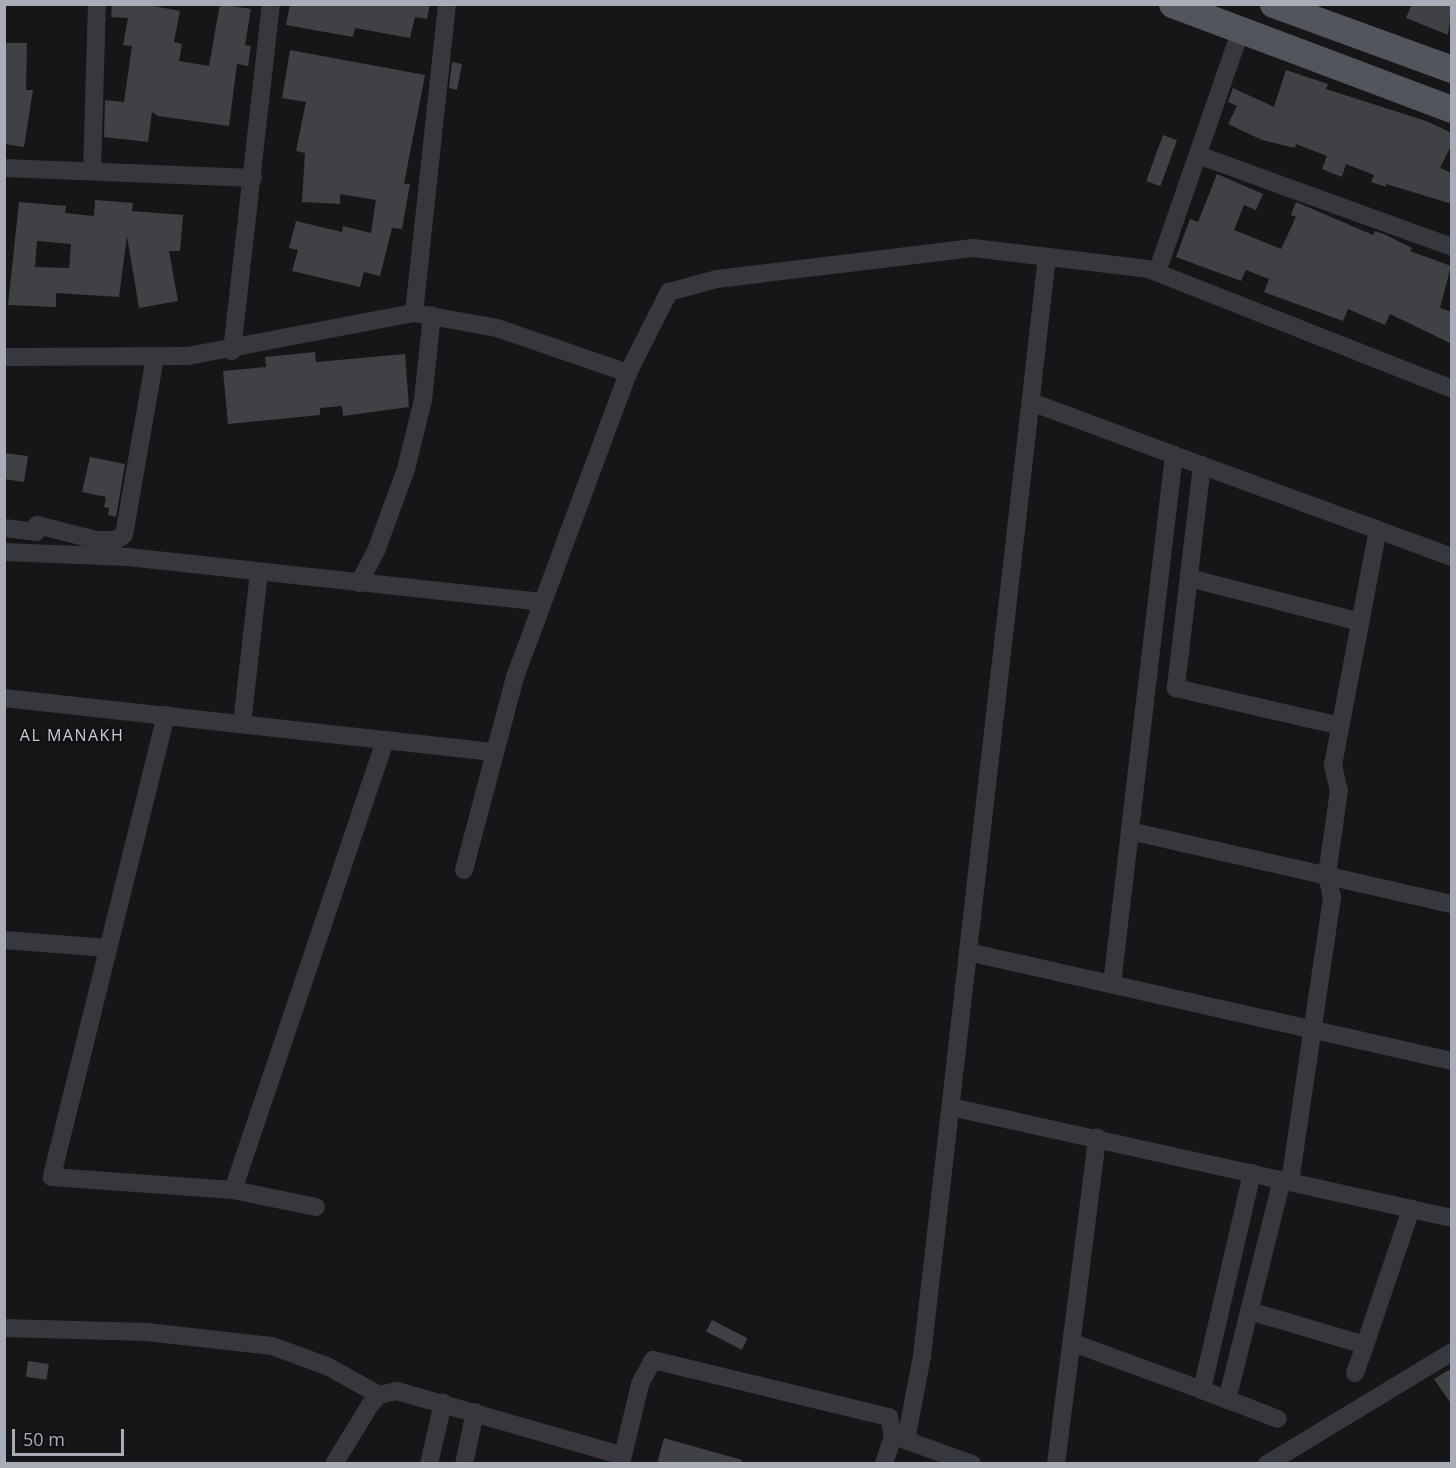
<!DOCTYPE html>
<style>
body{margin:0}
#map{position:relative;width:1456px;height:1468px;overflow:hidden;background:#161618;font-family:"Open Sans",sans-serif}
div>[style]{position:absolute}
.building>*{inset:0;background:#404145;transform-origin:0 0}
.street>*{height:18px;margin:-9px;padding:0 9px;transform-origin:9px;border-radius:9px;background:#37383d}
.primary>*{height:27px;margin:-13.5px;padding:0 13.5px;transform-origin:13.5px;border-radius:13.5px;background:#53555c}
span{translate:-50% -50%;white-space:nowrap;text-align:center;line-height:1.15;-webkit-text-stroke:4.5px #111113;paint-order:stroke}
.neighbourhood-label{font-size:16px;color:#c9ccd4;letter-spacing:1.5px}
.frame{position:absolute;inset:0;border:6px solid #a8adb8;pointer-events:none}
.scale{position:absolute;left:12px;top:1429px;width:112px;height:27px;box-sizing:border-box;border:3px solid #a8adb8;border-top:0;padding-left:8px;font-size:18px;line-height:21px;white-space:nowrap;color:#a8adb8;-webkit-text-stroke:4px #111113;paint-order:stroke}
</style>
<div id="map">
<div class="building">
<div style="clip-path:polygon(112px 4px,143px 4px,180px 11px,174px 42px,182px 44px,179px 61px,209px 66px,220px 4px,251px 9px,245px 45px,251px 46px,248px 66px,237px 64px,229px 126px,158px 116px,152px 112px,148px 142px,104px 137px,105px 100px,124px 102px,132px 46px,123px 45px,128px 18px,111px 17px)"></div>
<div style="clip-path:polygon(290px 4px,430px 4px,427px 19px,415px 17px,410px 38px,355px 28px,353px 37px,286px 25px)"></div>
<div style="clip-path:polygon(1412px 4px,1452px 4px,1448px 35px,1406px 18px)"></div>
<div style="clip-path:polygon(4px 43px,27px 43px,26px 90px,33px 90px,24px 147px,4px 144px)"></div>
<div style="clip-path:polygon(290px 50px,425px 75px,404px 184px,410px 184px,402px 229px,392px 228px,380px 276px,364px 272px,360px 287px,292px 271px,298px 250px,289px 248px,296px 221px,342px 232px,343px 226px,371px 233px,376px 200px,340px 194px,340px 204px,302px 202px,305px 153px,296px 151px,306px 102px,282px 98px)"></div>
<div style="clip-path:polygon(452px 62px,462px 64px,457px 90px,449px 88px)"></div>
<div style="clip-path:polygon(1286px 70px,1328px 84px,1326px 89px,1426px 121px,1452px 133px,1452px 144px,1440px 168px,1452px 173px,1452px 204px,1386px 184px,1386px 187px,1371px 182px,1374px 175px,1346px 164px,1342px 177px,1322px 169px,1327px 156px,1296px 144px,1295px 148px,1262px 140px,1228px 124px,1237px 106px,1228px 102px,1233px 88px,1274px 107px)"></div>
<div style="left:1163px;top:135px;width:15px;height:49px;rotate:20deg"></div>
<div style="clip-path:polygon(1217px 174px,1263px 194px,1256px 210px,1244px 205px,1234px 230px,1281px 249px,1296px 217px,1291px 215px,1296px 202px,1373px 235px,1375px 231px,1386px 235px,1412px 248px,1410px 251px,1451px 266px,1440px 308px,1452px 312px,1452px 344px,1390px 314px,1385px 325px,1348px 309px,1343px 321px,1264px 292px,1269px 279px,1246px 270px,1241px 281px,1176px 257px,1190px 219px,1198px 222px)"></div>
<div style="clip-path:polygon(evenodd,95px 200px,133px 203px,132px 211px,183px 215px,180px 251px,169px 251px,178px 301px,139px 308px,127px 236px,119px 297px,56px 293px,56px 307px,8px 305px,19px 202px,66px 206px,65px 213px,94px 216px,95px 200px,37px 241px,71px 244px,69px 268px,35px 267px,37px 241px)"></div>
<div style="clip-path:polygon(315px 352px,316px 362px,405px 354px,409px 407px,343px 416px,342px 406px,320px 408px,320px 415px,228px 424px,223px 371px,266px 367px,265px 357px)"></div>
<div style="clip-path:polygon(4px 453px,28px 456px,24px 482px,4px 479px)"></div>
<div style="clip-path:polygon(90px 457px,125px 464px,116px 517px,108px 515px,109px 508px,104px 507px,106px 497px,82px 492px)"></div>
<div style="left:712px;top:1320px;width:40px;height:13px;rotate:27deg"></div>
<div style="left:28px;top:1361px;width:21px;height:16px;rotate:8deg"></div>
<div style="clip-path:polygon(1452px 1368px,1452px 1405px,1434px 1379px)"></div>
<div style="clip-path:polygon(664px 1438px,742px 1460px,742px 1464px,657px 1464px)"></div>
</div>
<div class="street">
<div style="left:1198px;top:155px;width:270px;rotate:19.9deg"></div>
<div style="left:4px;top:168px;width:249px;rotate:2.3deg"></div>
<div style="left:92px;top:171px;width:167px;rotate:-88.3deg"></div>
<div style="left:1157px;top:272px;width:256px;rotate:-70.9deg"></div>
<div style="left:414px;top:313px;width:311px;rotate:-83.9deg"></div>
<div style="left:232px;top:351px;width:349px;rotate:-83.6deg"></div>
<div style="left:4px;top:357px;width:184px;rotate:-0.3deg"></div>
<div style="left:188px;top:356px;width:230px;rotate:-10.8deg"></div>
<div style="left:414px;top:313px;width:84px;rotate:10.2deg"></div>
<div style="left:497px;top:328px;width:139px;rotate:19deg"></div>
<div style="left:628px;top:373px;width:91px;rotate:-63.2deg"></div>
<div style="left:669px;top:292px;width:50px;rotate:-15.2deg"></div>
<div style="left:717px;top:279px;width:258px;rotate:-6.9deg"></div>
<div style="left:973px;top:248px;width:176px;rotate:6.8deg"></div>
<div style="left:1148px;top:269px;width:327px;rotate:21.5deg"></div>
<div style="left:1031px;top:402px;width:153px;rotate:20.3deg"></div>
<div style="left:1202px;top:465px;width:225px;rotate:96.7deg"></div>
<div style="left:1176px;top:688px;width:168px;rotate:13deg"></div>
<div style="left:4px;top:528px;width:32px;rotate:7deg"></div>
<div style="left:36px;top:532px;width:7px;rotate:-82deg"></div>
<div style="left:37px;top:525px;width:61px;rotate:14.3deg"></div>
<div style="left:96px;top:540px;width:20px"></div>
<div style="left:116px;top:540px;width:9px;rotate:-32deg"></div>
<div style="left:124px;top:535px;width:181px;rotate:-80.1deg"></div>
<div style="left:4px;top:552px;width:124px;rotate:2.3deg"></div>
<div style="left:128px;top:557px;width:417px;rotate:6.2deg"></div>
<div style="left:1452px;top:557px;width:296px;rotate:-159.9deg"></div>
<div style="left:1174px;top:455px;width:379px;rotate:96.7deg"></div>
<div style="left:1130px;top:831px;width:330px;rotate:12.8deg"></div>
<div style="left:1189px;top:578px;width:177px;rotate:14.4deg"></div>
<div style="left:359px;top:583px;width:36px;rotate:-62deg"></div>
<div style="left:376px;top:551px;width:87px;rotate:-69.9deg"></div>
<div style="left:406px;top:469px;width:71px;rotate:-76.2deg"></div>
<div style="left:423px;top:400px;width:85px;rotate:-84deg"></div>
<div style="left:4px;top:698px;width:494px;rotate:6.3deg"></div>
<div style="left:166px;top:715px;width:476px;rotate:103.9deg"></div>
<div style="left:52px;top:1177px;width:181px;rotate:4.1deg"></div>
<div style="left:242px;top:724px;width:152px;rotate:-83.6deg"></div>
<div style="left:464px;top:870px;width:200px;rotate:-75.2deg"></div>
<div style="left:515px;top:677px;width:324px;rotate:-69.6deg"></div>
<div style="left:4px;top:940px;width:104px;rotate:4.4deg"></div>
<div style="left:968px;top:952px;width:699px;rotate:-83.52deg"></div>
<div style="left:1112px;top:984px;width:154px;rotate:-83.3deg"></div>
<div style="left:951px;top:1107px;width:513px;rotate:12.49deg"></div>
<div style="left:1252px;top:1173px;width:223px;rotate:103deg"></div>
<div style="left:1202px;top:1390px;width:81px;rotate:20.9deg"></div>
<div style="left:1290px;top:1182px;width:288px;rotate:-81.6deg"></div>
<div style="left:1332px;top:897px;width:23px;rotate:-103deg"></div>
<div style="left:1327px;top:875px;width:85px;rotate:-81.9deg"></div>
<div style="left:1339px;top:791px;width:27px;rotate:-103deg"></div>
<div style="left:1333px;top:765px;width:239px;rotate:-79.2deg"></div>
<div style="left:316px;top:1207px;width:85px;rotate:-168.4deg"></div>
<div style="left:233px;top:1190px;width:475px;rotate:-71.3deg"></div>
<div style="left:1250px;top:1311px;width:120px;rotate:16.5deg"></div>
<div style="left:1365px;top:1345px;width:144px;rotate:-71.3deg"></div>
<div style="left:4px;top:1328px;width:143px;rotate:1.6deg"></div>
<div style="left:147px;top:1332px;width:126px;rotate:6.4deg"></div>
<div style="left:272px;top:1346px;width:59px;rotate:20deg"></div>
<div style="left:327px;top:1366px;width:60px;rotate:29.1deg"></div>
<div style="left:1073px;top:1343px;width:137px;rotate:20deg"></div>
<div style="left:1355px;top:1373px;width:30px;rotate:-70deg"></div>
<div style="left:1227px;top:1400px;width:227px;rotate:-76deg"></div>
<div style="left:894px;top:1436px;width:83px;rotate:19.7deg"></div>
<div style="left:906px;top:1440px;width:86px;rotate:-79.2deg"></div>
<div style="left:922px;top:1356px;width:407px;rotate:-83.5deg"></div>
<div style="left:968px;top:952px;width:496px;rotate:12.7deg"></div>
<div style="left:334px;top:1464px;width:69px;rotate:-58.6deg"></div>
<div style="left:370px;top:1405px;width:13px;rotate:-48deg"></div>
<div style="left:379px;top:1395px;width:18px;rotate:-13deg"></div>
<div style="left:397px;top:1391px;width:235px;rotate:16deg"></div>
<div style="left:429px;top:1464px;width:63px;rotate:-77.1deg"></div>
<div style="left:464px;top:1464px;width:53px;rotate:-78.1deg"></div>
<div style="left:621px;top:1464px;width:82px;rotate:-76.6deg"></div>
<div style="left:640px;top:1384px;width:27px;rotate:-62deg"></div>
<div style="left:653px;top:1360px;width:243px;rotate:13.6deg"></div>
<div style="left:889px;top:1417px;width:19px;rotate:78deg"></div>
<div style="left:893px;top:1436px;width:29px;rotate:108deg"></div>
<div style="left:1056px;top:1464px;width:329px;rotate:-82.8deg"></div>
<div style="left:1267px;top:1464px;width:216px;rotate:-31.2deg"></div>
</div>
<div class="primary">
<div style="left:1172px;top:4px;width:299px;rotate:20.6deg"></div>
<div style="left:1273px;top:4px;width:190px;rotate:20deg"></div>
</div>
<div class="neighbourhood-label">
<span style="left:72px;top:735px">AL MANAKH</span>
</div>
<div class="frame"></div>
<div class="scale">50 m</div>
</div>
